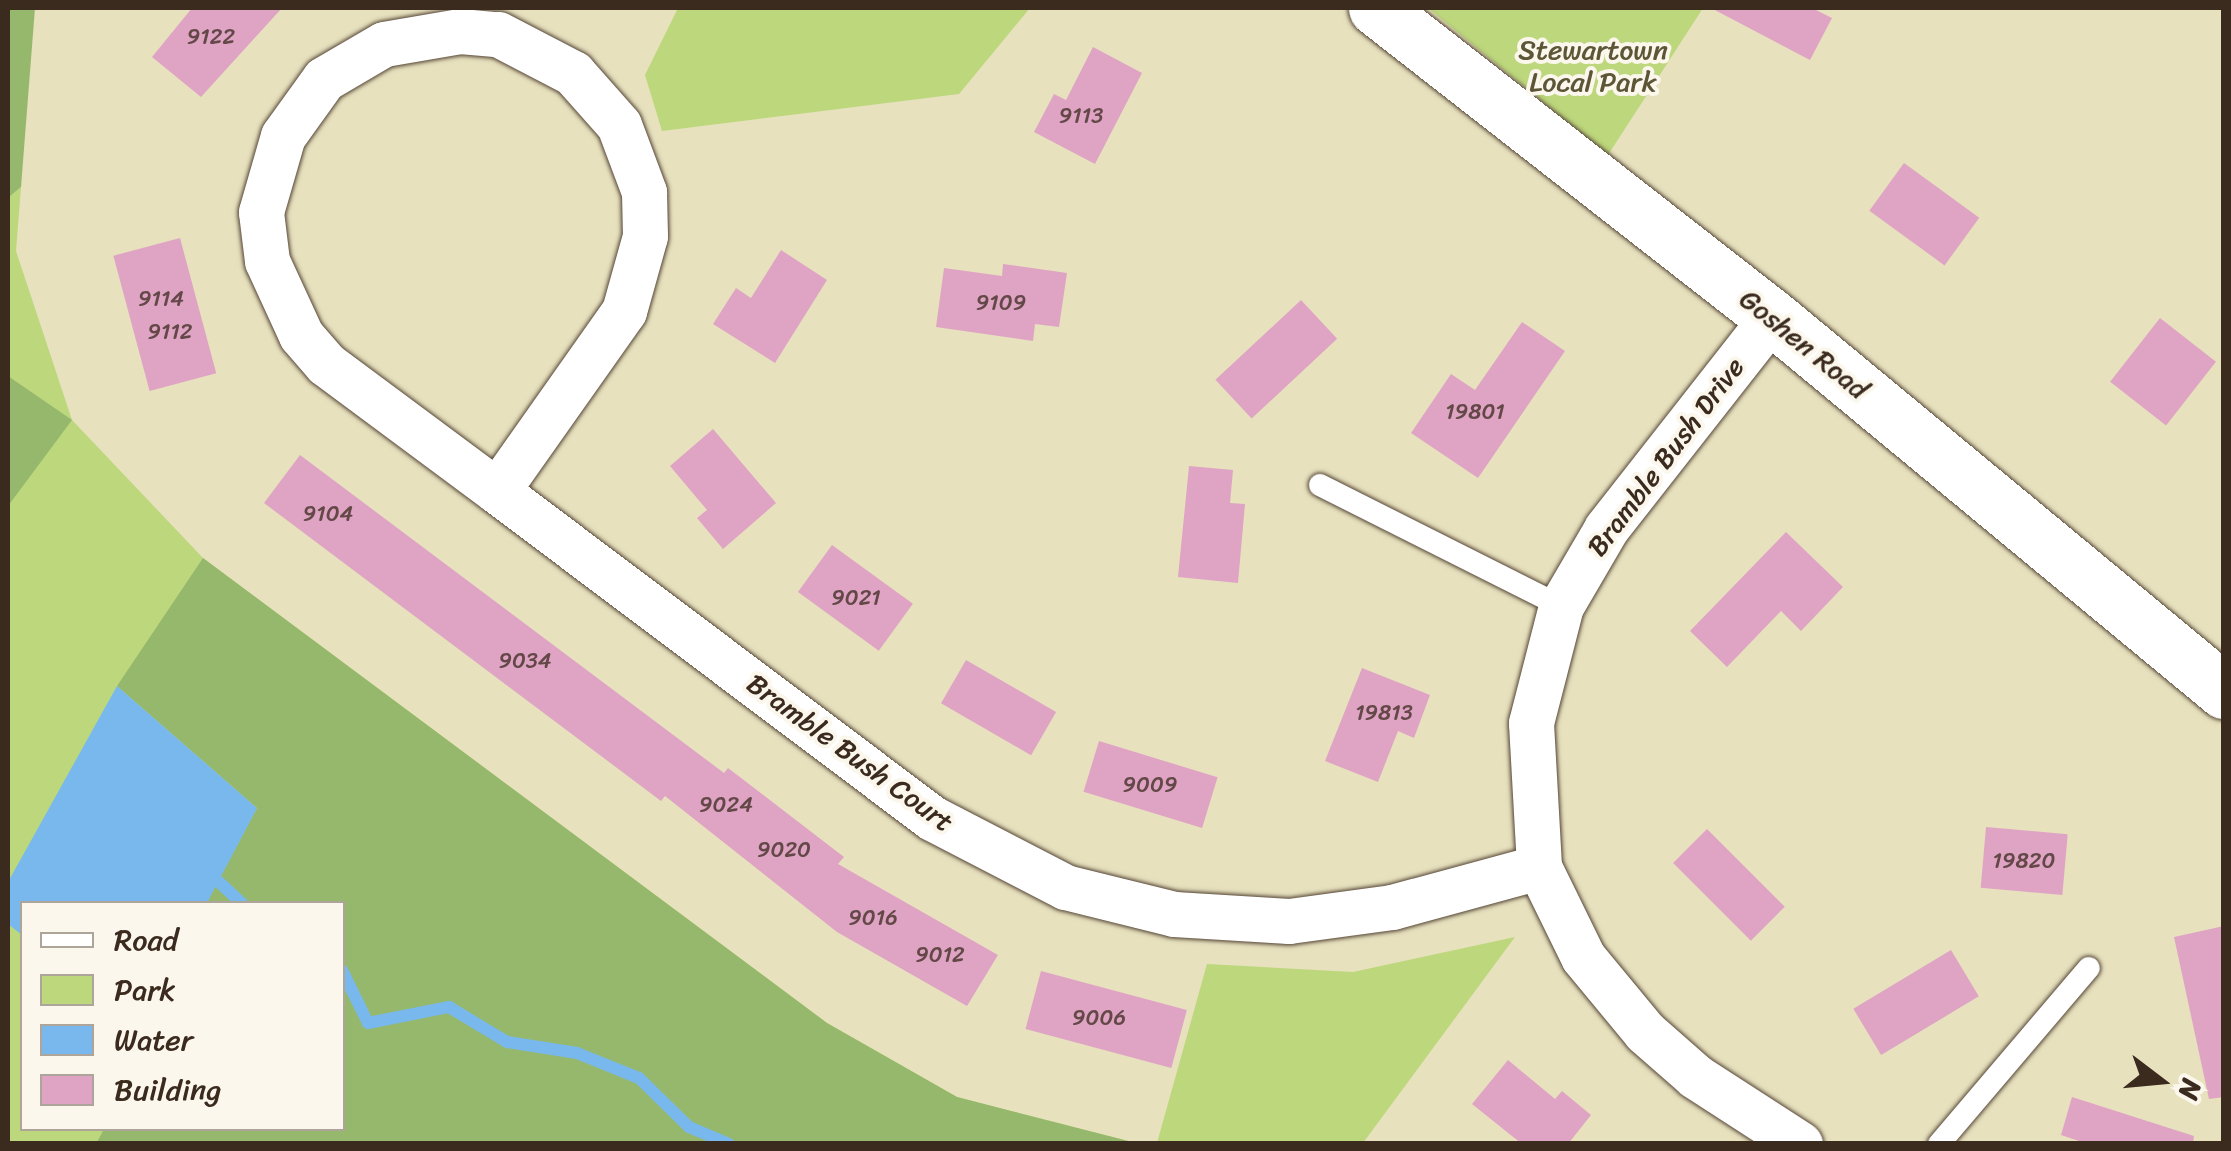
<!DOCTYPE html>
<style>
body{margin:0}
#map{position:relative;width:2231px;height:1151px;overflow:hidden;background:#e7e1be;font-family:Sriracha,sans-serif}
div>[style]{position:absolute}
.green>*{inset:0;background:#bdd77c}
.forest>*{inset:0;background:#96b86c}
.water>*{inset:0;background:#79b8ec}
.stream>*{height:12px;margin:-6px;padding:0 6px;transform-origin:6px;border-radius:6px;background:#79b8ec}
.building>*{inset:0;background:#dfa4c4;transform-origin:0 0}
.roads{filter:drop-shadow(0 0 2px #554536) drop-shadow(0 0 2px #554536)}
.lane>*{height:22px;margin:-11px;padding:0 11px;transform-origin:11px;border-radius:11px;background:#fff}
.street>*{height:45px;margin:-22.5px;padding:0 22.5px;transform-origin:22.5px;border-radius:22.5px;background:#fff}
.secondary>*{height:55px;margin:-27.5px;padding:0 27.5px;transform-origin:27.5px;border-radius:27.5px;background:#fff}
span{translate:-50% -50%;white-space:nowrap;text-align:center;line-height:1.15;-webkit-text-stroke:8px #fbf7ec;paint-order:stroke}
.number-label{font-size:22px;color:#644848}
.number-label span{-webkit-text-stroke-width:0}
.park-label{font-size:28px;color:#5c5536}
.street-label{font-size:28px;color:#3b2a1e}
.frame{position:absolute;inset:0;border:10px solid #3b2a1e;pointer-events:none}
.legend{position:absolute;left:20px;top:901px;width:325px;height:230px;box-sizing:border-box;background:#fbf7ec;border:2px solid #aea59a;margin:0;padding:12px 18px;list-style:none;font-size:30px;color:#3b2a1e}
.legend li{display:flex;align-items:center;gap:20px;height:50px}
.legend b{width:50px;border:2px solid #aea59a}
.north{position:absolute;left:2111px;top:1031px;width:100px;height:100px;-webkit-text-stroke:8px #fbf7ec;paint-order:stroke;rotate:106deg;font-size:28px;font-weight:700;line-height:40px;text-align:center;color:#3b2a1e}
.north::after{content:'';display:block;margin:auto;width:35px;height:45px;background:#3b2a1e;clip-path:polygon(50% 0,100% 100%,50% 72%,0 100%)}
</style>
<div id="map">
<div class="green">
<div style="clip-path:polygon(678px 8px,1030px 8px,959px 94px,662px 131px,645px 75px)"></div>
<div style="clip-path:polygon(1428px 8px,1703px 8px,1608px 155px)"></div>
<div style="clip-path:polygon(evenodd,21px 187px,16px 251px,72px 420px,203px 558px,827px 1023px,957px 1097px,1136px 1143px,8px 1144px,8px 198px,21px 187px,22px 904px,342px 904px,342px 1128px,22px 1128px,22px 904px)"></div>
<div style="clip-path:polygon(1515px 937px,1363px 1143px,1157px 1143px,1207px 964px,1353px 972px)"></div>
</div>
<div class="forest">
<div style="clip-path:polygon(8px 8px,35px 8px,21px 187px,8px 198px)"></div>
<div style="clip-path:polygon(8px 376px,72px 420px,8px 506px)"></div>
<div style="clip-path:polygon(203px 558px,827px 1023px,957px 1097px,1136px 1143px,96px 1144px,104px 1129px,342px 1128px,342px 904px,206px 903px,257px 808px,117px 686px)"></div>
</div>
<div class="water">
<div style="clip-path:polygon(117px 686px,257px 808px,207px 903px,22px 904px,22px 935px,8px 924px,8px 882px)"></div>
</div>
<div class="stream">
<div style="left:219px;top:882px;width:33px;rotate:43deg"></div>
<div style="left:342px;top:970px;width:59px;rotate:63.9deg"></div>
<div style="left:368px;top:1023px;width:83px;rotate:-11.2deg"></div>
<div style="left:449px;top:1007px;width:68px;rotate:31.1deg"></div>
<div style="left:507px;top:1042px;width:71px;rotate:8.9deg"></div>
<div style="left:577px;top:1053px;width:67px;rotate:22deg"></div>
<div style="left:639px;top:1078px;width:70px;rotate:44.4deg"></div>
<div style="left:689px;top:1127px;width:43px;rotate:23deg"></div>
</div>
<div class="building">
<div style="clip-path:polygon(192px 8px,282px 8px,201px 97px,152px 57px)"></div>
<div style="clip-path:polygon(1711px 8px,1812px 8px,1832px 18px,1810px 60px)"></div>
<div style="clip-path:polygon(1093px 47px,1142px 73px,1095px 164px,1034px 132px,1054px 94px,1066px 100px)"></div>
<div style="left:1904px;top:163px;width:93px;height:59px;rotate:36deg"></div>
<div style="left:180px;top:238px;width:140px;height:69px;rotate:75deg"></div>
<div style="clip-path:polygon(781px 250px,827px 280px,775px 363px,713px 324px,736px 288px,751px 298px)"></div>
<div style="clip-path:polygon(1003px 264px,1067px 273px,1059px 327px,1035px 324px,1033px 341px,936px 327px,944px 268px,1002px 276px)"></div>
<div style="left:1301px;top:300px;width:53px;height:117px;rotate:47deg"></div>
<div style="left:2160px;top:318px;width:71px;height:81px;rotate:38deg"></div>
<div style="clip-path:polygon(1522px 322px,1565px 351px,1478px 478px,1411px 433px,1451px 374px,1475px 390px)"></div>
<div style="clip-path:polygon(713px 429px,776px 503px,723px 549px,697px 518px,707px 510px,670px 466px)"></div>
<div style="clip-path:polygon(300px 455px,724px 773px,728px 768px,844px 857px,838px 864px,998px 955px,967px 1006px,837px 932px,665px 796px,661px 801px,264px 503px)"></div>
<div style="clip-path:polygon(1189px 466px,1233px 470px,1230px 503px,1245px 504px,1238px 583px,1178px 577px)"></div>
<div style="clip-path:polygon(1786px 532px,1843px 587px,1801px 631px,1781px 611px,1727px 667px,1690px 631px)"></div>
<div style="left:832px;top:545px;width:100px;height:58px;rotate:36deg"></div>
<div style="left:966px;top:660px;width:104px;height:50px;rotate:30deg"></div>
<div style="clip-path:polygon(1362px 668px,1430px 695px,1414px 738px,1398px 731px,1378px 782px,1325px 761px)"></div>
<div style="left:1099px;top:741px;width:124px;height:53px;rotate:17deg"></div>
<div style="left:1986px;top:827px;width:82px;height:61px;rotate:5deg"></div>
<div style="left:1707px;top:829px;width:110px;height:48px;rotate:45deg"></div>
<div style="clip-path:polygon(2224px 926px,2224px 1097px,2209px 1099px,2174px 937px)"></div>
<div style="left:1951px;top:950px;width:54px;height:114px;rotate:59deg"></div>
<div style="left:1041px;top:971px;width:151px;height:60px;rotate:15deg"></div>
<div style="clip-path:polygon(1508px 1060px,1555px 1099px,1562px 1091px,1591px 1115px,1568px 1144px,1522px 1144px,1472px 1104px)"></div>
<div style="clip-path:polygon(2072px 1097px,2194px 1136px,2193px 1144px,2088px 1144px,2061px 1135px)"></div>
</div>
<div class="roads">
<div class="lane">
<div style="left:1320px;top:485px;width:270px;rotate:26.7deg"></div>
<div style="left:1939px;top:1144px;width:231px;rotate:-49.6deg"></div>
</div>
<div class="street">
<div style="left:460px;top:31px;width:38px;rotate:5deg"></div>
<div style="left:498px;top:34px;width:85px;rotate:27.5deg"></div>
<div style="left:573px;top:73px;width:69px;rotate:48.5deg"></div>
<div style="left:619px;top:125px;width:72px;rotate:69.5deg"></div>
<div style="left:644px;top:192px;width:44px;rotate:88.7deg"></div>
<div style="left:645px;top:236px;width:78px;rotate:105.6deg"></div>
<div style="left:624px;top:311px;width:220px;rotate:125.2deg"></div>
<div style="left:497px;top:491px;width:213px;rotate:-143.4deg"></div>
<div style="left:326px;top:364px;width:38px;rotate:-131deg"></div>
<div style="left:301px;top:335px;width:81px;rotate:-114.7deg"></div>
<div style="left:267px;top:261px;width:49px;rotate:-97deg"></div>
<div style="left:261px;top:212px;width:79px;rotate:-73.9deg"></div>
<div style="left:283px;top:136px;width:70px;rotate:-54.3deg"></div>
<div style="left:324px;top:79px;width:69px;rotate:-30.3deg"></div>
<div style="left:384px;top:44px;width:77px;rotate:-9.7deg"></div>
<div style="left:1772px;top:317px;width:269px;rotate:128.1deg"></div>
<div style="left:1606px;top:529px;width:89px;rotate:120.3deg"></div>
<div style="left:1561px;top:606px;width:121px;rotate:104.4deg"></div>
<div style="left:1531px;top:723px;width:144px;rotate:86.8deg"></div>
<div style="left:1539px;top:867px;width:100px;rotate:63.9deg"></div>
<div style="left:1583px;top:957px;width:97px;rotate:50.4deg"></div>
<div style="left:1645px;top:1032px;width:67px;rotate:41.3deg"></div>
<div style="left:1695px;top:1076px;width:125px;rotate:32.9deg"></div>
<div style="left:497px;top:491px;width:544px;rotate:36.93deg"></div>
<div style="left:932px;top:818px;width:150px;rotate:27.4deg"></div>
<div style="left:1065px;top:887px;width:112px;rotate:13.9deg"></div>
<div style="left:1174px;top:914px;width:115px;rotate:3.5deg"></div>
<div style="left:1289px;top:921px;width:104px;rotate:-7.7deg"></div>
<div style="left:1392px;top:907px;width:152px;rotate:-15.2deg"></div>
</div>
<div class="secondary">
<div style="left:1376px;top:8px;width:502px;rotate:37.97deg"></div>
<div style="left:1772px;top:317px;width:587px;rotate:39.61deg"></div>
</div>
</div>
<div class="number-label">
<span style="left:211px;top:37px">9122</span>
<span style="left:1081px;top:116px">9113</span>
<span style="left:161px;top:299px">9114</span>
<span style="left:1001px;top:303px">9109</span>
<span style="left:170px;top:332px">9112</span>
<span style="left:1475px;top:412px">19801</span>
<span style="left:328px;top:514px">9104</span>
<span style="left:856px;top:598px">9021</span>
<span style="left:525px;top:661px">9034</span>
<span style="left:1384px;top:713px">19813</span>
<span style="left:1150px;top:785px">9009</span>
<span style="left:726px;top:805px">9024</span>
<span style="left:784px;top:850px">9020</span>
<span style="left:2024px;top:861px">19820</span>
<span style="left:873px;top:918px">9016</span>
<span style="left:940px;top:955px">9012</span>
<span style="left:1099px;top:1018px">9006</span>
</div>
<div class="park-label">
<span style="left:1593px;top:66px">Stewartown<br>Local Park</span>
</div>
<div class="street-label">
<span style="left:1804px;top:344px;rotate:39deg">Goshen Road</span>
<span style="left:1666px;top:457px;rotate:-53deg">Bramble Bush Drive</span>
<span style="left:850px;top:753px;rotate:36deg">Bramble Bush Court</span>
</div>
<div class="frame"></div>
<ul class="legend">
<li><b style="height:12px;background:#fff"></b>Road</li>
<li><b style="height:28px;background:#bdd77c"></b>Park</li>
<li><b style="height:28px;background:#79b8ec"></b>Water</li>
<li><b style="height:28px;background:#dfa4c4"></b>Building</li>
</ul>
<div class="north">N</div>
</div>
